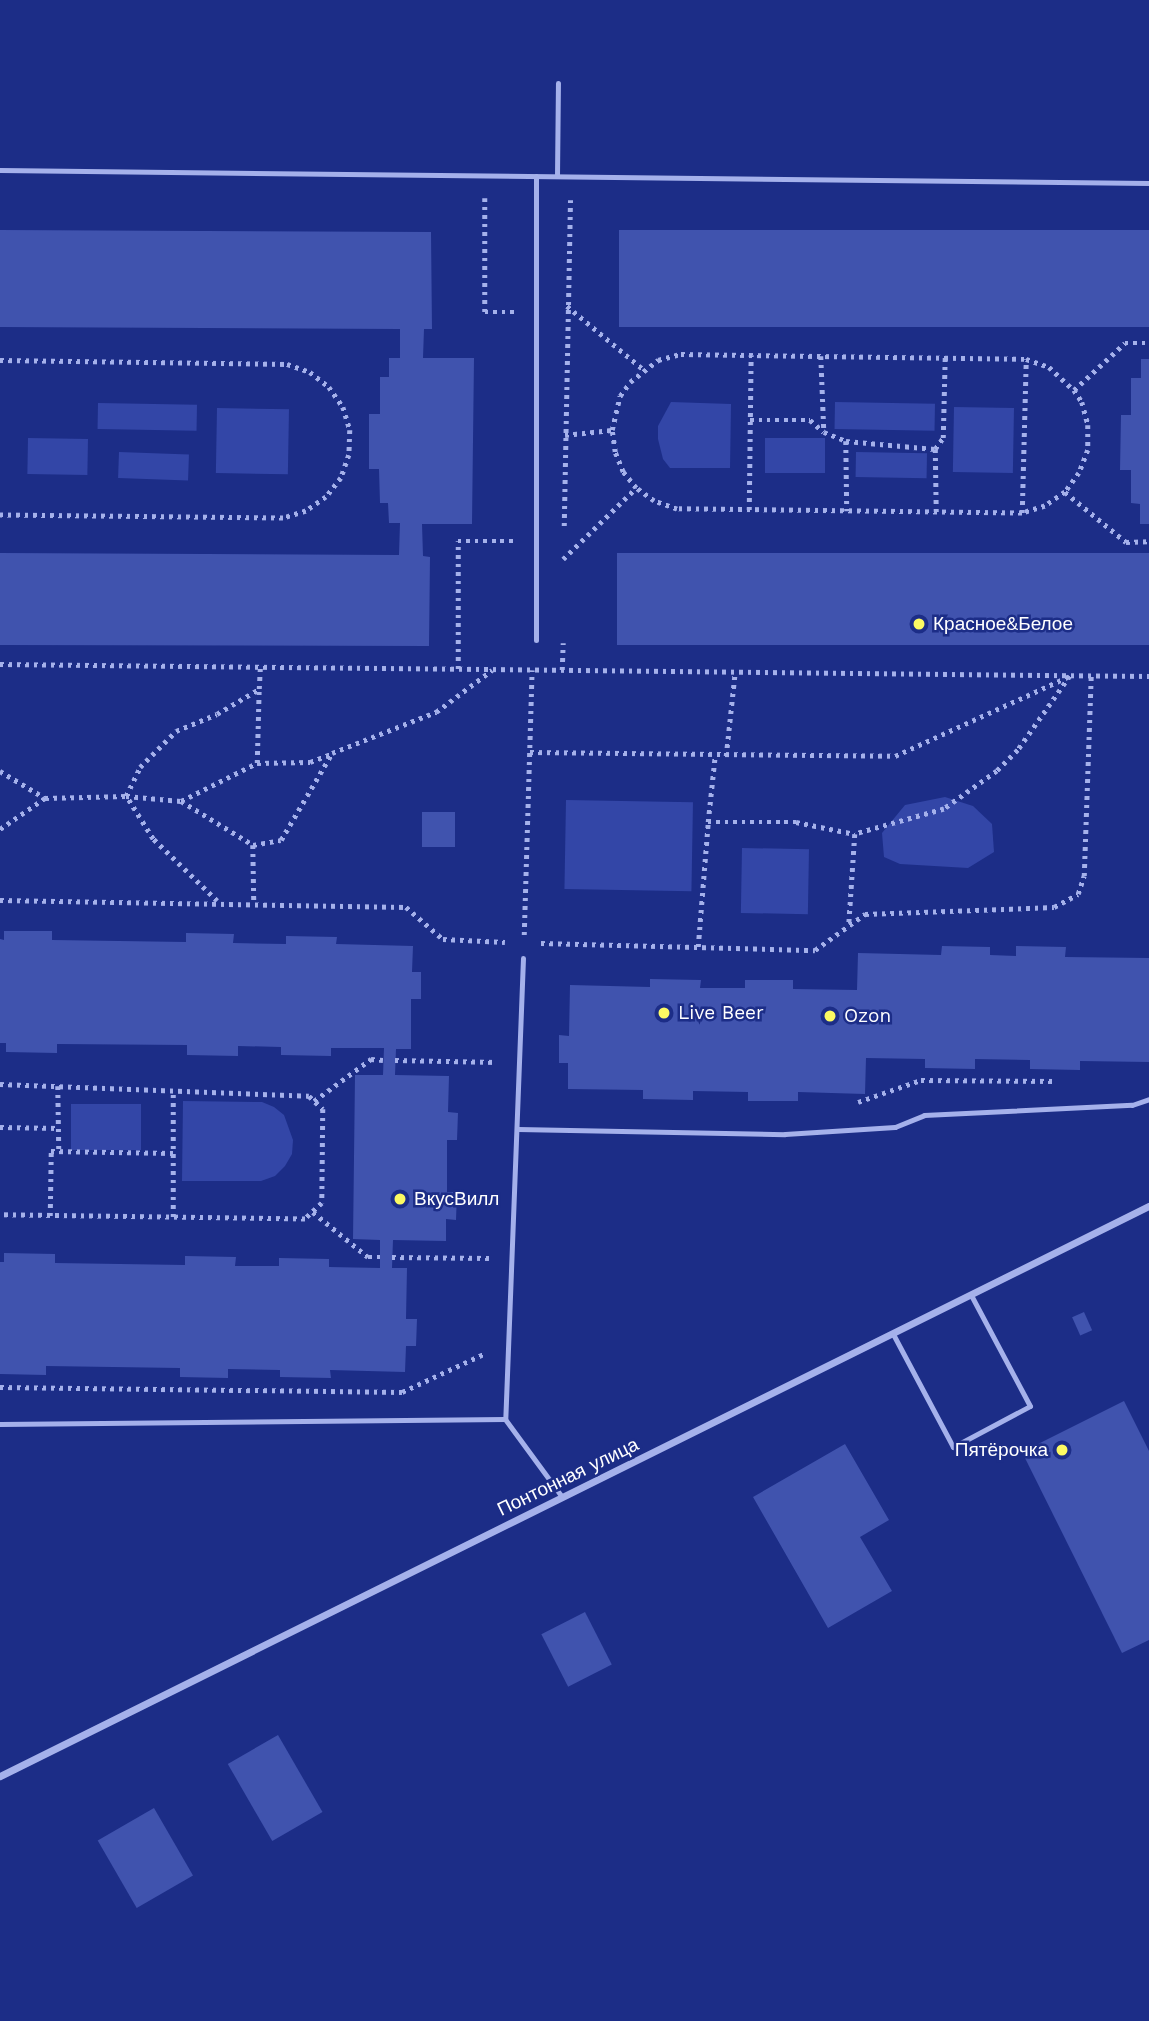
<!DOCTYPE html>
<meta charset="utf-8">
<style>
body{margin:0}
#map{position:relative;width:1149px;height:2021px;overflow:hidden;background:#1c2d87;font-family:"Work Sans",sans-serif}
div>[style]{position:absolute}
.green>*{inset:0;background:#3346a7;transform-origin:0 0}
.building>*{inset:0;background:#4053ae;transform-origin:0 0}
.path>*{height:4.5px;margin-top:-2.25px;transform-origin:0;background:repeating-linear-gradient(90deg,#a5b1eb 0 3.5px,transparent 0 8.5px)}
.lane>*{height:5px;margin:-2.5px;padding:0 2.5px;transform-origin:2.5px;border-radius:2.5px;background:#a5b1eb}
.street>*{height:7px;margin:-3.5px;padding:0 3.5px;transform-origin:3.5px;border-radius:3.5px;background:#a5b1eb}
.dots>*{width:19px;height:19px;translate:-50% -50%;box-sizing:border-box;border:4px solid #1c2d87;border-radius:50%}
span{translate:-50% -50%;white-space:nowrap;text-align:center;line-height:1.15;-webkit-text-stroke:5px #1c2d87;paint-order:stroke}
.poi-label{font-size:19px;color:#fff}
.left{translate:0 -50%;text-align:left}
.right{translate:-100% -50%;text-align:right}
.street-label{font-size:19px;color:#fff}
</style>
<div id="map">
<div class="green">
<div style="clip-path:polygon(671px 402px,731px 404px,730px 468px,670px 468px,663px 459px,658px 439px,658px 426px)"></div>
<div style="left:835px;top:402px;width:100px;height:27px;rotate:1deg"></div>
<div style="left:98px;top:403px;width:99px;height:26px;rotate:1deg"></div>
<div style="left:954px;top:407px;width:60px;height:65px;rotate:1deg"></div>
<div style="left:217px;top:408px;width:72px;height:65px;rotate:1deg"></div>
<div style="left:28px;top:438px;width:60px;height:36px;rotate:1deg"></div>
<div style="left:765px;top:438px;width:60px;height:35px"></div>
<div style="left:119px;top:452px;width:70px;height:26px;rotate:2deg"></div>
<div style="left:856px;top:452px;width:71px;height:25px;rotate:1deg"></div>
<div style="clip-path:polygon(945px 797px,973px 806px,992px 824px,994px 852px,968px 868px,900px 864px,884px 857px,882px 833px,905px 805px)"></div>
<div style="left:566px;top:800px;width:127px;height:89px;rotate:1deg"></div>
<div style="left:742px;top:848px;width:67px;height:65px;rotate:1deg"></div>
<div style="clip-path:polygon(183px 1101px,262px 1102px,274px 1107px,284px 1115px,293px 1140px,292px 1154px,285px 1166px,275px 1176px,261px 1181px,182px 1181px)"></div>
<div style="left:71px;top:1104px;width:70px;height:46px"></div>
</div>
<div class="building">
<div style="clip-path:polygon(0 230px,431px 232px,432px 329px,424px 329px,423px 358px,474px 358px,472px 524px,422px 524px,423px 556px,430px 557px,429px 646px,0 645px,0 553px,399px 555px,400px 523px,389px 523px,388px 503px,380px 503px,379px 469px,369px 469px,369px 414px,380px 414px,380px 377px,389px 377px,389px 358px,400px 358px,400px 329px,0 327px)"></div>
<div style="left:619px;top:230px;width:530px;height:97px"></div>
<div style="clip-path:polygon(1141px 359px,1149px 359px,1149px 524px,1140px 524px,1140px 504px,1131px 503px,1131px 470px,1120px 470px,1121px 415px,1131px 415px,1131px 378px,1141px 378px)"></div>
<div style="left:617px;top:553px;width:532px;height:92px"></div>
<div style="left:422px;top:812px;width:33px;height:35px"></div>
<div style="clip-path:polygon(4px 931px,52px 931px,52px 940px,186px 942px,186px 933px,234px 934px,233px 943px,286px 944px,286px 936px,337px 937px,336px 944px,413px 946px,412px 972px,421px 972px,421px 999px,411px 999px,411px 1049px,396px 1049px,395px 1075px,449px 1076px,448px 1112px,458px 1113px,457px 1140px,447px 1140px,447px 1192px,457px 1192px,456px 1220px,446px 1219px,446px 1241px,393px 1240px,392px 1268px,407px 1268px,406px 1319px,417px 1319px,416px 1346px,406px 1346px,405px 1372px,330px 1370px,331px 1378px,280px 1377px,280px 1370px,228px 1369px,228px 1378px,180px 1377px,180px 1368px,46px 1366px,46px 1375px,0 1374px,0 1262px,4px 1262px,4px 1253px,55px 1254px,55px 1263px,185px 1265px,185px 1256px,236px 1257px,235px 1266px,279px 1266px,279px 1258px,329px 1259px,329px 1267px,380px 1268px,380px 1240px,353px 1239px,355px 1075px,383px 1075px,384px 1048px,331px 1048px,331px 1056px,281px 1055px,281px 1047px,238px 1046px,238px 1056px,187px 1055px,187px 1045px,57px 1044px,57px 1053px,6px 1052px,6px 1043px,0 1043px,0 939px,4px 940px)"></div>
<div style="clip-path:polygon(942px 946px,990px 947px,990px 955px,1016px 956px,1016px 946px,1066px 947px,1065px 957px,1149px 958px,1149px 1062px,1080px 1061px,1080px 1070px,1030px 1069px,1030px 1060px,975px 1059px,975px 1069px,925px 1068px,925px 1059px,866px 1058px,865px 1094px,798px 1092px,798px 1101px,748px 1101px,748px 1092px,693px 1091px,693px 1100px,643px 1099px,643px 1090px,568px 1089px,568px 1063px,559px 1063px,559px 1035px,569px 1036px,570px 985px,650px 987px,650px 979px,701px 980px,700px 988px,745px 988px,745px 980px,793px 980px,793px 989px,857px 990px,858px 953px,941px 955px)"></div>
<div style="left:1084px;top:1312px;width:20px;height:13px;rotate:66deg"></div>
<div style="clip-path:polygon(1124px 1401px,1149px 1451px,1149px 1640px,1122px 1653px,1022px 1452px)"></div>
<div style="clip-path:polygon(845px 1444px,889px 1520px,860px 1537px,892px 1591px,828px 1628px,753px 1497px)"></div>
<div style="left:585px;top:1612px;width:59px;height:49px;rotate:63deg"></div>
<div style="left:278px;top:1735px;width:89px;height:58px;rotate:60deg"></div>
<div style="left:154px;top:1808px;width:78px;height:65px;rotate:60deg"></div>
</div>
<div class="path">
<div style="left:485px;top:198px;width:114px;rotate:90deg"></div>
<div style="left:485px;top:312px;width:29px"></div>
<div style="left:567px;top:306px;width:99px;rotate:39.7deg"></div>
<div style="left:681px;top:354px;width:345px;rotate:0.8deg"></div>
<div style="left:1026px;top:359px;width:24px;rotate:19deg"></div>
<div style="left:1049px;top:367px;width:34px;rotate:43deg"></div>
<div style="left:1074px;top:390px;width:14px;rotate:56deg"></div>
<div style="left:1082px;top:402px;width:24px;rotate:75deg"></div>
<div style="left:1088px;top:425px;width:25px;rotate:90deg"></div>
<div style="left:1088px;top:450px;width:25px;rotate:111deg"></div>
<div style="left:1079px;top:473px;width:24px;rotate:126deg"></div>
<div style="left:1065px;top:492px;width:24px;rotate:145deg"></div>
<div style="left:1045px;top:506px;width:24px;rotate:163deg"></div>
<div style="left:1022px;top:513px;width:345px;rotate:-179.3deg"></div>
<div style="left:677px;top:509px;width:24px;rotate:-161deg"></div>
<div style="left:654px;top:501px;width:22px;rotate:-144deg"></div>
<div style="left:636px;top:488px;width:21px;rotate:-129deg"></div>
<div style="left:623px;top:472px;width:22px;rotate:-112deg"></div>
<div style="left:615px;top:452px;width:22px;rotate:-98deg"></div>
<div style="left:612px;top:430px;width:35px;rotate:-77deg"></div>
<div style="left:620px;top:396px;width:17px;rotate:-54deg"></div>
<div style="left:630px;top:382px;width:36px;rotate:-38deg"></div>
<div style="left:658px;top:360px;width:24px;rotate:-15deg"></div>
<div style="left:821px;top:356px;width:76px;rotate:87.7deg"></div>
<div style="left:0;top:360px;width:287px;rotate:0.8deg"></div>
<div style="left:287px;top:364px;width:24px;rotate:19deg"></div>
<div style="left:310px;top:372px;width:24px;rotate:38deg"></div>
<div style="left:329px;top:387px;width:24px;rotate:55deg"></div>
<div style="left:343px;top:407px;width:24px;rotate:73deg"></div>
<div style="left:350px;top:430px;width:25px;rotate:92deg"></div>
<div style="left:349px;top:455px;width:24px;rotate:109deg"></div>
<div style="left:341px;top:478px;width:24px;rotate:128deg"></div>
<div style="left:326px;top:497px;width:24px;rotate:145deg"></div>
<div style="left:306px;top:511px;width:24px;rotate:163deg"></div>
<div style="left:283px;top:518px;width:283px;rotate:-179.4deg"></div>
<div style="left:1074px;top:390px;width:69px;rotate:-42.7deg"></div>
<div style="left:1125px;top:343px;width:24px"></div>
<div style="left:750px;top:420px;width:60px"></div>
<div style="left:810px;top:420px;width:18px;rotate:41deg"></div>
<div style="left:824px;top:432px;width:24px;rotate:22deg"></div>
<div style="left:846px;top:441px;width:89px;rotate:5.1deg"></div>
<div style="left:565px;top:435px;width:47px;rotate:-6.1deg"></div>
<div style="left:846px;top:441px;width:70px;rotate:89.2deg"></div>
<div style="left:1065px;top:492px;width:79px;rotate:39.3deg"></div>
<div style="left:1126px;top:542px;width:23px;rotate:-2deg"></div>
<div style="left:749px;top:510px;width:155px;rotate:-89.3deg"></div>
<div style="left:936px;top:512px;width:63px;rotate:-90.9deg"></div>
<div style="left:935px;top:449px;width:14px;rotate:-54deg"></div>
<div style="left:943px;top:438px;width:81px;rotate:-88.6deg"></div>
<div style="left:1022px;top:513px;width:154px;rotate:-88.5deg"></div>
<div style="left:564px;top:526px;width:326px;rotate:-88.9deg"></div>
<div style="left:563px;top:559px;width:102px;rotate:-44.2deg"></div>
<div style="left:0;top:664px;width:1149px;rotate:0.6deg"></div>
<div style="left:458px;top:669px;width:128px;rotate:-90deg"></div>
<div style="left:458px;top:541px;width:56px"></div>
<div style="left:562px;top:670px;width:27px;rotate:-88deg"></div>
<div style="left:530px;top:752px;width:365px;rotate:0.6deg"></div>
<div style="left:895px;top:756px;width:192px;rotate:-24.6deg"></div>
<div style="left:1070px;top:676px;width:90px;rotate:125.1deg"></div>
<div style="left:1018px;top:750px;width:30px;rotate:135deg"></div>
<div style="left:997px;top:771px;width:65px;rotate:144.4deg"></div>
<div style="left:944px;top:809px;width:92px;rotate:164.3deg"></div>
<div style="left:855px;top:834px;width:91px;rotate:93.8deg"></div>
<div style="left:726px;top:756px;width:84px;rotate:-83.9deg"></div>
<div style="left:257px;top:763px;width:74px;rotate:-88.5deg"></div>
<div style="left:0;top:771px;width:52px;rotate:31deg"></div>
<div style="left:181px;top:801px;width:85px;rotate:-26.6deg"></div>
<div style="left:257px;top:763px;width:53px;rotate:-1.1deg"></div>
<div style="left:310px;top:762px;width:22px;rotate:-21deg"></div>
<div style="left:708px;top:822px;width:67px;rotate:-84deg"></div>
<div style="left:0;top:829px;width:55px;rotate:-34.6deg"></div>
<div style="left:45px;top:798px;width:81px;rotate:-1.4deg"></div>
<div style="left:126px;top:796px;width:55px;rotate:5.2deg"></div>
<div style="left:181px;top:801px;width:84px;rotate:31.4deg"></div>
<div style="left:253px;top:845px;width:57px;rotate:89deg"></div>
<div style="left:253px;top:845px;width:28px;rotate:-10deg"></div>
<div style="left:281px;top:840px;width:101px;rotate:-59.6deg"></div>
<div style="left:332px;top:753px;width:112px;rotate:-21.5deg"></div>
<div style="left:436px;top:712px;width:70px;rotate:-36.9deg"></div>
<div style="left:0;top:900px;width:406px;rotate:1deg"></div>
<div style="left:406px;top:907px;width:49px;rotate:40.9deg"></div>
<div style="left:443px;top:939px;width:62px;rotate:2.8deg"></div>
<div style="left:217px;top:901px;width:89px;rotate:-135.9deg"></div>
<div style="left:153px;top:839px;width:51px;rotate:-122.1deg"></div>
<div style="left:126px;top:796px;width:32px;rotate:-64deg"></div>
<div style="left:140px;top:767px;width:51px;rotate:-45deg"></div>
<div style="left:176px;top:731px;width:44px;rotate:-22.5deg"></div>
<div style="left:217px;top:714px;width:49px;rotate:-30.8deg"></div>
<div style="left:259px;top:689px;width:22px;rotate:-87deg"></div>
<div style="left:524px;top:935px;width:265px;rotate:-88.3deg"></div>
<div style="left:541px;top:943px;width:274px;rotate:1.5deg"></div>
<div style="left:815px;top:950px;width:62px;rotate:-35.8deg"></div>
<div style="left:865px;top:914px;width:189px;rotate:-2.1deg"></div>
<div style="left:1054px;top:907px;width:27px;rotate:-28deg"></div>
<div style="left:1078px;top:894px;width:19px;rotate:-72deg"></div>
<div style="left:1084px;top:876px;width:200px;rotate:-88deg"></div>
<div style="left:698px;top:947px;width:125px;rotate:-85.4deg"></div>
<div style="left:708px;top:822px;width:88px"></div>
<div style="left:796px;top:822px;width:60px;rotate:11.5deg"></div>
<div style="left:395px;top:1060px;width:102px;rotate:1.1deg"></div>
<div style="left:0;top:1084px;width:309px;rotate:2.2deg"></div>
<div style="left:309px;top:1096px;width:19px;rotate:43deg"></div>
<div style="left:323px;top:1109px;width:94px;rotate:90.6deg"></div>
<div style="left:322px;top:1203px;width:23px;rotate:137deg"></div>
<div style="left:305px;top:1219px;width:305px;rotate:-179.2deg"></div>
<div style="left:58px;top:1086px;width:66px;rotate:89.1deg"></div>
<div style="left:314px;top:1101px;width:71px;rotate:-36.4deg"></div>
<div style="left:371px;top:1059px;width:12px;rotate:5deg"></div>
<div style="left:858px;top:1102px;width:67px;rotate:-19.2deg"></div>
<div style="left:921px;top:1080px;width:135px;rotate:0.4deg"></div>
<div style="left:0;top:1127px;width:59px;rotate:1deg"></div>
<div style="left:313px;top:1212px;width:71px;rotate:39.3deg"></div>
<div style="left:368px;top:1257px;width:12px"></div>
<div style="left:50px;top:1216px;width:65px;rotate:-89.1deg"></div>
<div style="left:51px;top:1151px;width:122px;rotate:0.9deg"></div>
<div style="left:173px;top:1217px;width:126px;rotate:-90deg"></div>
<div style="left:392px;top:1257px;width:97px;rotate:0.6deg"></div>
<div style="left:0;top:1387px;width:402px;rotate:0.7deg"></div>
<div style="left:402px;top:1392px;width:90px;rotate:-24.9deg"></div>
</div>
<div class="lane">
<div style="left:0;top:170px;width:1149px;rotate:0.65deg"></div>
<div style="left:557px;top:176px;width:93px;rotate:-89.4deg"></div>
<div style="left:536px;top:640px;width:464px;rotate:-90deg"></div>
<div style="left:523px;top:958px;width:461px;rotate:92.2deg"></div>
<div style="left:505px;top:1419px;width:97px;rotate:53.8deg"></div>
<div style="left:518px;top:1129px;width:267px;rotate:1.1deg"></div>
<div style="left:785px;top:1134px;width:110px;rotate:-3.6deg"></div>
<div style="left:895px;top:1127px;width:31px;rotate:-22deg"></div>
<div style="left:924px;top:1115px;width:208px;rotate:-2.8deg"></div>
<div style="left:1132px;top:1105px;width:18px;rotate:-19deg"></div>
<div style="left:893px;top:1334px;width:128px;rotate:62deg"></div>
<div style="left:953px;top:1447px;width:87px;rotate:-28deg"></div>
<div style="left:1030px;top:1406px;width:126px;rotate:-118deg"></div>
<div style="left:0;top:1424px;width:505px;rotate:-0.57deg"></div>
</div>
<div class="street">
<div style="left:0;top:1776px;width:1283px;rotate:-26.39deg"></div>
</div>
<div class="dots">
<div style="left:919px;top:624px;background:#fcfa63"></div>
<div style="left:664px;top:1013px;background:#fcfa63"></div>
<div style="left:830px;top:1016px;background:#fcfa63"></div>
<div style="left:400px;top:1199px;background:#fcfa63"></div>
<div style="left:1062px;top:1450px;background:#fcfa63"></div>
</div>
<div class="poi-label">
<span class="left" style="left:933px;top:624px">Красное&amp;Белое</span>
<span class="left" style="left:678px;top:1013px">Live Beer</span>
<span class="left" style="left:844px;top:1016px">Ozon</span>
<span class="left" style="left:414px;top:1199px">ВкусВилл</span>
<span class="right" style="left:1048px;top:1450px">Пятёрочка</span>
</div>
<div class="street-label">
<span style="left:568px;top:1477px;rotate:-26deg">Понтонная улица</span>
</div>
</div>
